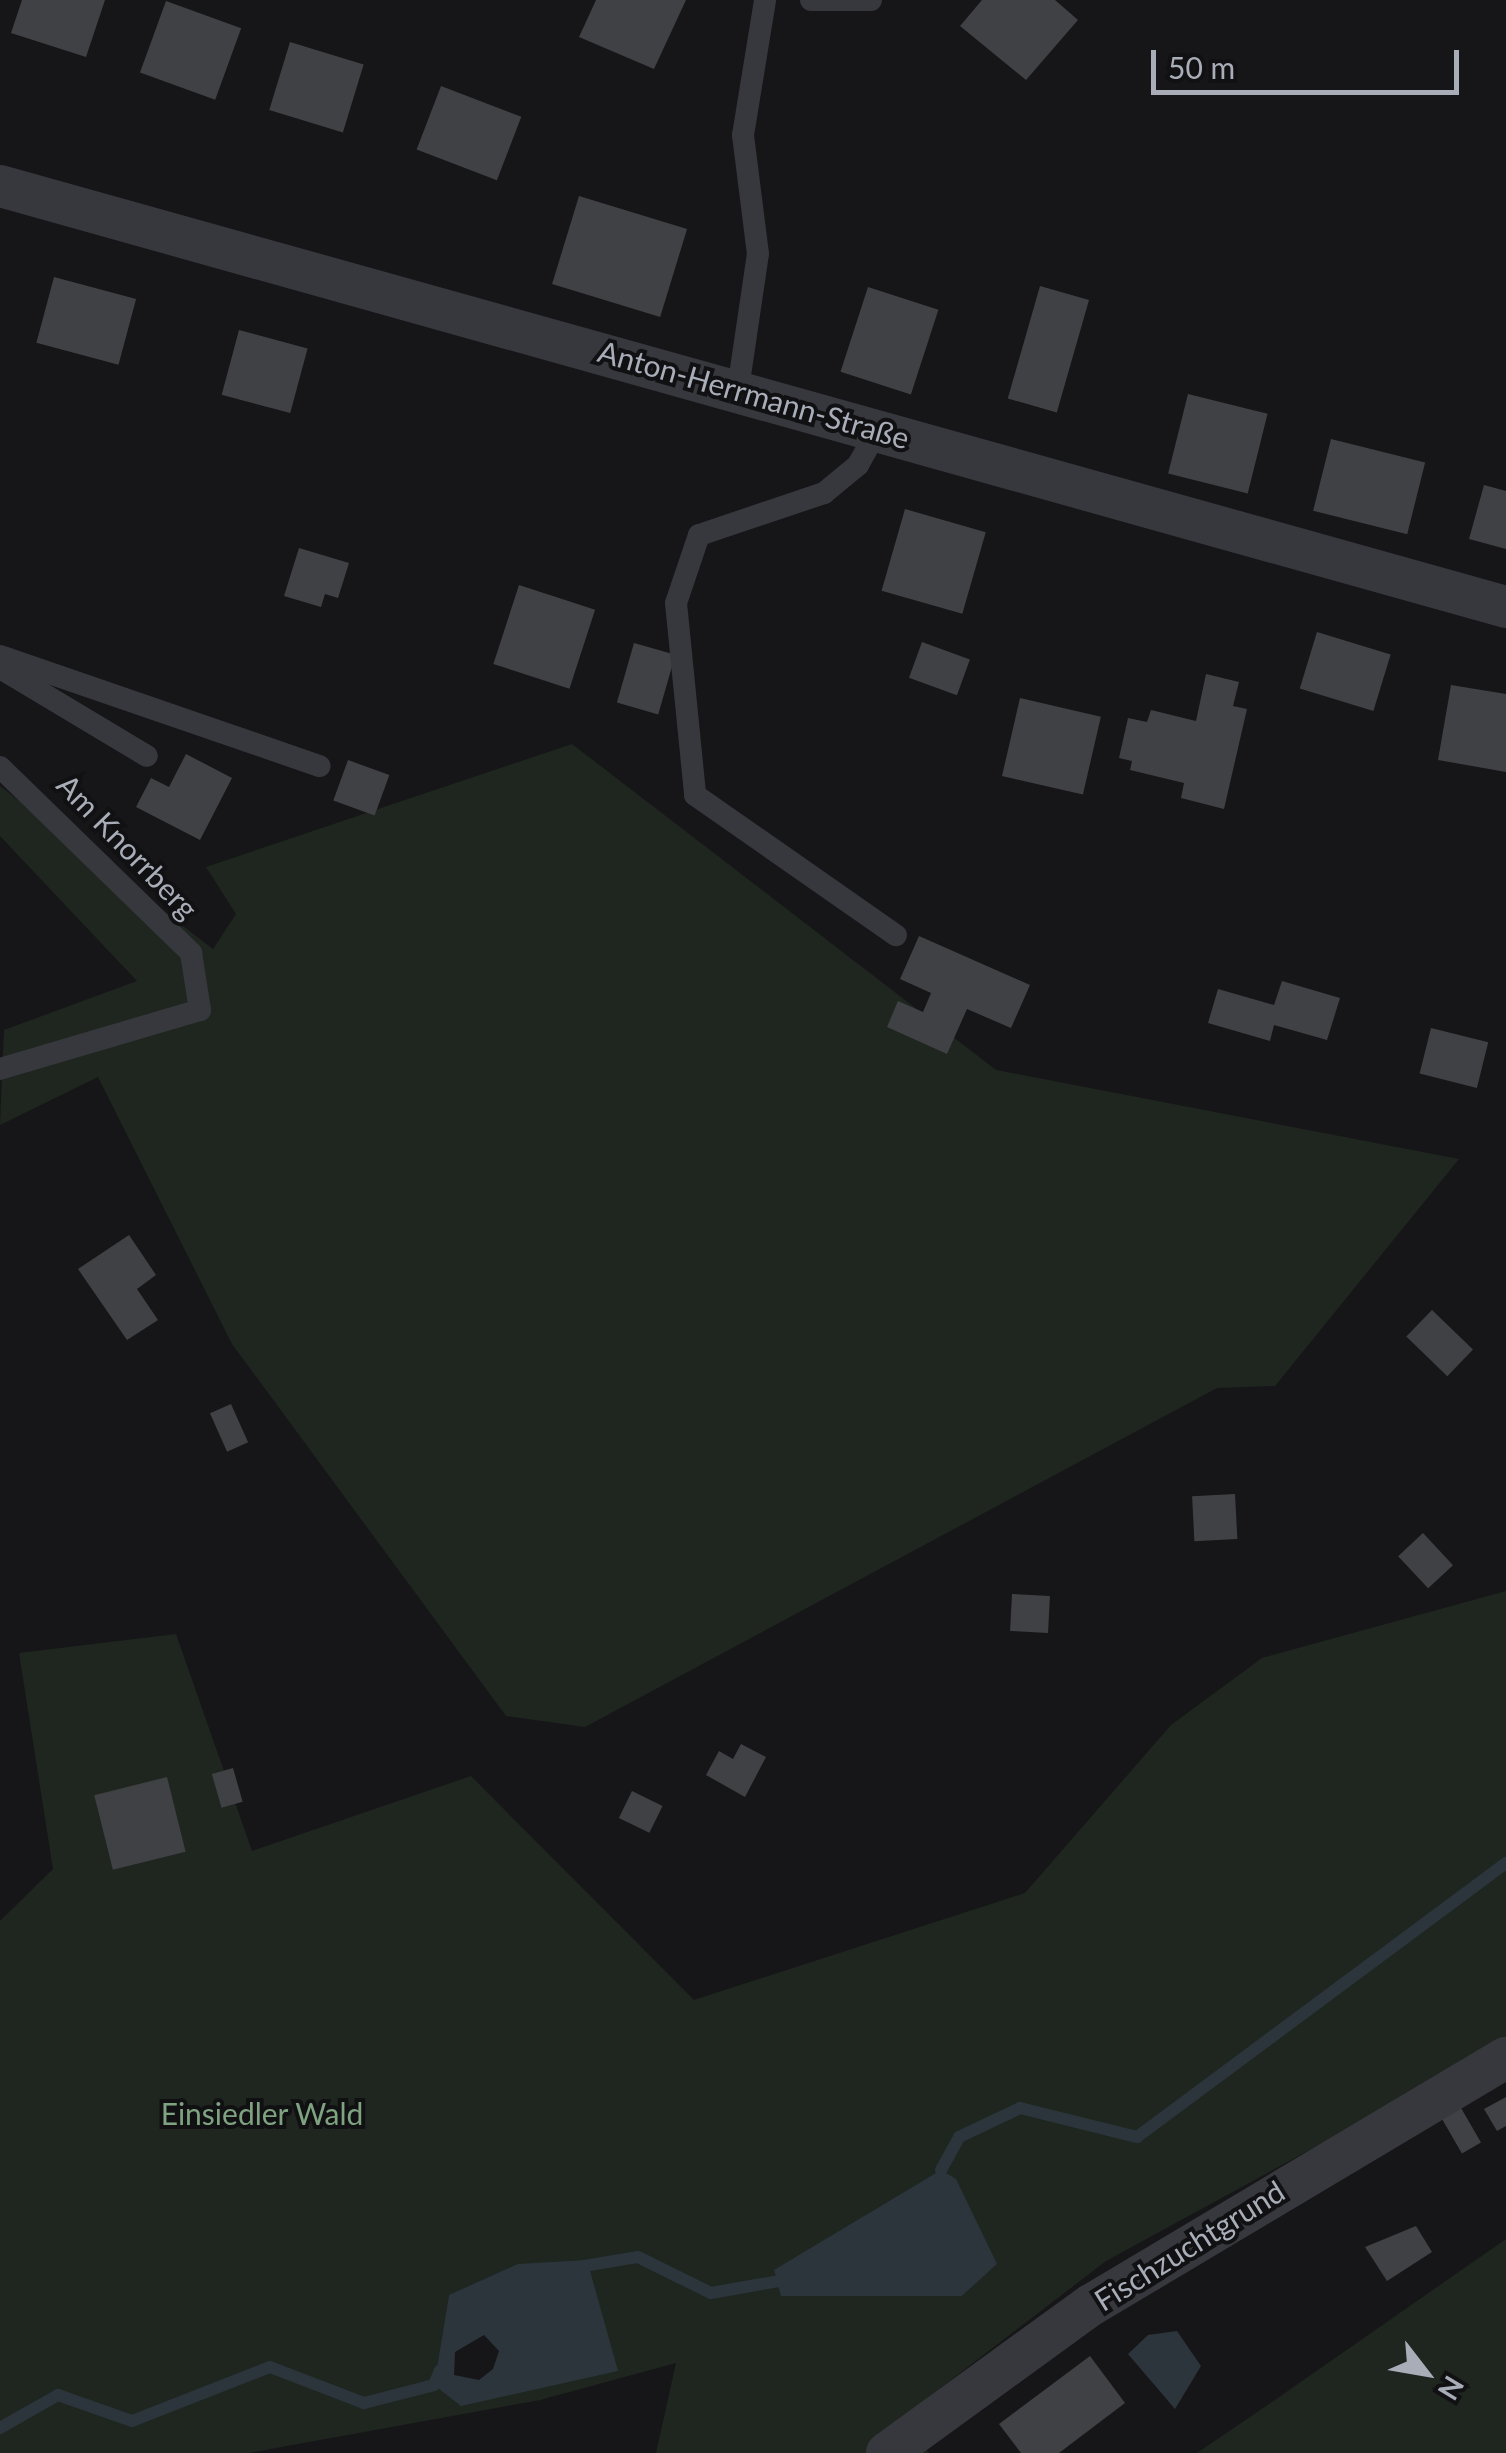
<!DOCTYPE html>
<meta charset="utf-8">
<style>
body{margin:0}
#map{position:relative;width:1506px;height:2453px;overflow:hidden;background:#161618;font-family:Lato,sans-serif}
div>[style]{position:absolute}
.green>*{inset:0;background:#1e261f}
.water>*{inset:0;background:#2c353c}
.stream>*{height:12px;margin:-6px;padding:0 6px;transform-origin:6px;border-radius:6px;background:#2c353c}
.building>*{inset:0;background:#404145;transform-origin:0 0}
.service>*{height:22px;margin:-11px;padding:0 11px;transform-origin:11px;border-radius:11px;background:#37383d}
.minor>*{height:42px;margin:-21px;padding:0 21px;transform-origin:21px;border-radius:21px;background:#37383d}
span{translate:-50% -50%;white-space:nowrap;text-align:center;line-height:1.15;-webkit-text-stroke:8px #111113;paint-order:stroke}
.street-label{font-size:30px;color:#a8adb8}
.park-label{font-size:30px;color:#7fa381}
.north{position:absolute;left:1376px;top:2323px;width:100px;height:100px;-webkit-text-stroke:8px #111113;paint-order:stroke;rotate:121deg;font-size:28px;font-weight:700;line-height:40px;text-align:center;color:#a8adb8}
.north::after{content:'';display:block;margin:auto;width:35px;height:45px;background:#a8adb8;clip-path:polygon(50% 0,100% 100%,50% 72%,0 100%)}
.scale{position:absolute;left:1151px;top:50px;width:308px;height:45px;box-sizing:border-box;border:5px solid #a8adb8;border-top:0;padding-left:12px;font-size:30px;line-height:35px;white-space:nowrap;color:#a8adb8;-webkit-text-stroke:8px #111113;paint-order:stroke}
</style>
<div id="map">
<div class="green">
<div style="clip-path:polygon(572px 744px,996px 1070px,1459px 1159px,1275px 1386px,1217px 1388px,585px 1727px,506px 1716px,232px 1344px,98px 1077px,0 1125px,4px 1030px,137px 981px,0 836px,0 786px,213px 949px,236px 914px,206px 867px)"></div>
<div style="clip-path:polygon(evenodd,1506px 1591px,1506px 2043px,1106px 2261px,904px 2416px,929px 2453px,656px 2453px,676px 2363px,540px 2400px,249px 2453px,0 2453px,0 1921px,53px 1869px,19px 1653px,176px 1634px,252px 1851px,471px 1776px,694px 2000px,1025px 1893px,1171px 1725px,1262px 1658px,1506px 1591px,997px 2264px,962px 2296px,782px 2296px,774px 2270px,997px 2264px,1506px 1591px,449px 2295px,618px 2371px,434px 2385px,449px 2295px)"></div>
<div style="clip-path:polygon(1506px 2239px,1506px 2453px,1197px 2453px,1272px 2402px)"></div>
</div>
<div class="water">
<div style="clip-path:polygon(941px 2170px,956px 2179px,997px 2264px,962px 2296px,781px 2296px,774px 2270px)"></div>
<div style="clip-path:polygon(evenodd,587px 2260px,618px 2371px,461px 2406px,434px 2385px,449px 2295px,518px 2264px,587px 2260px,484px 2335px,499px 2351px,493px 2369px,479px 2380px,454px 2375px,455px 2352px,484px 2335px)"></div>
<div style="clip-path:polygon(1177px 2331px,1201px 2366px,1175px 2409px,1128px 2354px,1148px 2335px)"></div>
</div>
<div class="stream">
<div style="left:941px;top:2170px;width:38px;rotate:-61deg"></div>
<div style="left:959px;top:2137px;width:68px;rotate:-25.4deg"></div>
<div style="left:1020px;top:2108px;width:121px;rotate:13.9deg"></div>
<div style="left:1137px;top:2137px;width:460px;rotate:-36.6deg"></div>
<div style="left:572px;top:2268px;width:67px;rotate:-9.5deg"></div>
<div style="left:638px;top:2257px;width:81px;rotate:26.3deg"></div>
<div style="left:711px;top:2293px;width:80px;rotate:-10deg"></div>
<div style="left:0;top:2428px;width:67px;rotate:-29.6deg"></div>
<div style="left:58px;top:2395px;width:78px;rotate:19.4deg"></div>
<div style="left:132px;top:2421px;width:148px;rotate:-21.4deg"></div>
<div style="left:270px;top:2367px;width:101px;rotate:21deg"></div>
<div style="left:364px;top:2403px;width:72px;rotate:-14.4deg"></div>
<div style="left:434px;top:2385px;width:16px;rotate:-68deg"></div>
</div>
<div class="building">
<div style="clip-path:polygon(22px 0,105px 0,86px 57px,11px 33px)"></div>
<div style="clip-path:polygon(596px 0,686px 0,654px 69px,579px 37px)"></div>
<div style="clip-path:polygon(982px 0,1055px 0,1078px 20px,1026px 80px,960px 26px)"></div>
<div style="left:166px;top:1px;width:80px;height:76px;rotate:20deg"></div>
<div style="left:290px;top:42px;width:77px;height:71px;rotate:17deg"></div>
<div style="left:441px;top:86px;width:86px;height:68px;rotate:21deg"></div>
<div style="left:579px;top:196px;width:113px;height:92px;rotate:17deg"></div>
<div style="left:54px;top:277px;width:85px;height:68px;rotate:15deg"></div>
<div style="left:1040px;top:286px;width:51px;height:117px;rotate:16deg"></div>
<div style="left:868px;top:287px;width:74px;height:89px;rotate:18deg"></div>
<div style="left:239px;top:330px;width:71px;height:67px;rotate:15deg"></div>
<div style="left:1188px;top:394px;width:82px;height:82px;rotate:14deg"></div>
<div style="left:1331px;top:439px;width:97px;height:74px;rotate:14deg"></div>
<div style="clip-path:polygon(1484px 485px,1506px 491px,1506px 549px,1469px 539px)"></div>
<div style="left:905px;top:509px;width:84px;height:85px;rotate:16deg"></div>
<div style="clip-path:polygon(299px 548px,349px 563px,338px 598px,325px 594px,321px 607px,284px 596px)"></div>
<div style="left:519px;top:585px;width:80px;height:83px;rotate:18deg"></div>
<div style="left:1317px;top:632px;width:77px;height:59px;rotate:17deg"></div>
<div style="left:922px;top:642px;width:51px;height:38px;rotate:20deg"></div>
<div style="left:634px;top:643px;width:43px;height:62px;rotate:16deg"></div>
<div style="clip-path:polygon(1206px 674px,1239px 682px,1233px 706px,1247px 709px,1224px 809px,1181px 798px,1184px 783px,1130px 770px,1132px 761px,1119px 758px,1128px 718px,1147px 722px,1151px 710px,1196px 721px)"></div>
<div style="clip-path:polygon(1451px 685px,1506px 694px,1506px 772px,1438px 760px)"></div>
<div style="left:1020px;top:698px;width:83px;height:80px;rotate:13deg"></div>
<div style="clip-path:polygon(186px 754px,232px 778px,200px 840px,136px 807px,151px 778px,169px 787px)"></div>
<div style="left:348px;top:760px;width:44px;height:43px;rotate:20deg"></div>
<div style="clip-path:polygon(919px 936px,1030px 985px,1011px 1028px,967px 1009px,947px 1054px,887px 1027px,898px 1001px,923px 1012px,931px 993px,900px 979px)"></div>
<div style="clip-path:polygon(1282px 981px,1340px 998px,1327px 1040px,1274px 1025px,1270px 1041px,1208px 1023px,1218px 989px,1274px 1005px)"></div>
<div style="left:1431px;top:1028px;width:59px;height:47px;rotate:14deg"></div>
<div style="clip-path:polygon(129px 1235px,156px 1275px,137px 1289px,158px 1320px,127px 1340px,78px 1269px)"></div>
<div style="left:1432px;top:1310px;width:57px;height:37px;rotate:44deg"></div>
<div style="left:231px;top:1404px;width:42px;height:23px;rotate:66deg"></div>
<div style="left:1235px;top:1494px;width:45px;height:43px;rotate:87deg"></div>
<div style="left:1423px;top:1533px;width:44px;height:34px;rotate:47deg"></div>
<div style="left:1012px;top:1594px;width:38px;height:37px;rotate:3deg"></div>
<div style="clip-path:polygon(741px 1744px,766px 1757px,745px 1797px,706px 1775px,719px 1751px,733px 1759px)"></div>
<div style="left:233px;top:1768px;width:35px;height:22px;rotate:74deg"></div>
<div style="left:167px;top:1777px;width:77px;height:75px;rotate:76deg"></div>
<div style="left:632px;top:1791px;width:34px;height:30px;rotate:26deg"></div>
<div style="clip-path:polygon(1506px 2097px,1506px 2126px,1497px 2131px,1484px 2109px)"></div>
<div style="left:1457px;top:2101px;width:48px;height:22px;rotate:60deg"></div>
<div style="clip-path:polygon(1416px 2226px,1432px 2252px,1387px 2281px,1365px 2247px)"></div>
<div style="clip-path:polygon(1090px 2356px,1125px 2403px,1059px 2453px,1021px 2453px,999px 2424px)"></div>
</div>
<div class="service">
<div style="left:811px;top:0;width:60px"></div>
<div style="left:738px;top:389px;width:136px;rotate:-81.6deg"></div>
<div style="left:758px;top:254px;width:120px;rotate:-97.2deg"></div>
<div style="left:743px;top:135px;width:137px;rotate:-80.7deg"></div>
<div style="left:878px;top:429px;width:41px;rotate:119.1deg"></div>
<div style="left:858px;top:465px;width:44px;rotate:140.5deg"></div>
<div style="left:824px;top:493px;width:132px;rotate:161.4deg"></div>
<div style="left:699px;top:535px;width:72px;rotate:108.7deg"></div>
<div style="left:676px;top:603px;width:193px;rotate:84.3deg"></div>
<div style="left:695px;top:795px;width:245px;rotate:34.9deg"></div>
<div style="left:0;top:656px;width:338px;rotate:19deg"></div>
<div style="left:0;top:668px;width:171px;rotate:30.9deg"></div>
<div style="left:0;top:767px;width:267px;rotate:44.2deg"></div>
<div style="left:191px;top:953px;width:58px;rotate:81deg"></div>
<div style="left:200px;top:1010px;width:209px;rotate:163.6deg"></div>
</div>
<div class="minor">
<div style="left:0;top:186px;width:1564px;rotate:15.62deg"></div>
<div style="left:887px;top:2453px;width:252px;rotate:-36deg"></div>
<div style="left:1091px;top:2305px;width:483px;rotate:-30.8deg"></div>
</div>
<div class="street-label">
<span style="left:754px;top:394px;rotate:16deg">Anton-Herrmann-Straße</span>
<span style="left:128px;top:846px;rotate:46deg">Am Knorrberg</span>
<span style="left:1189px;top:2245px;rotate:-32deg">Fischzuchtgrund</span>
</div>
<div class="park-label">
<span style="left:262px;top:2113px">Einsiedler Wald</span>
</div>
<div class="north">N</div>
<div class="scale">50 m</div>
</div>
